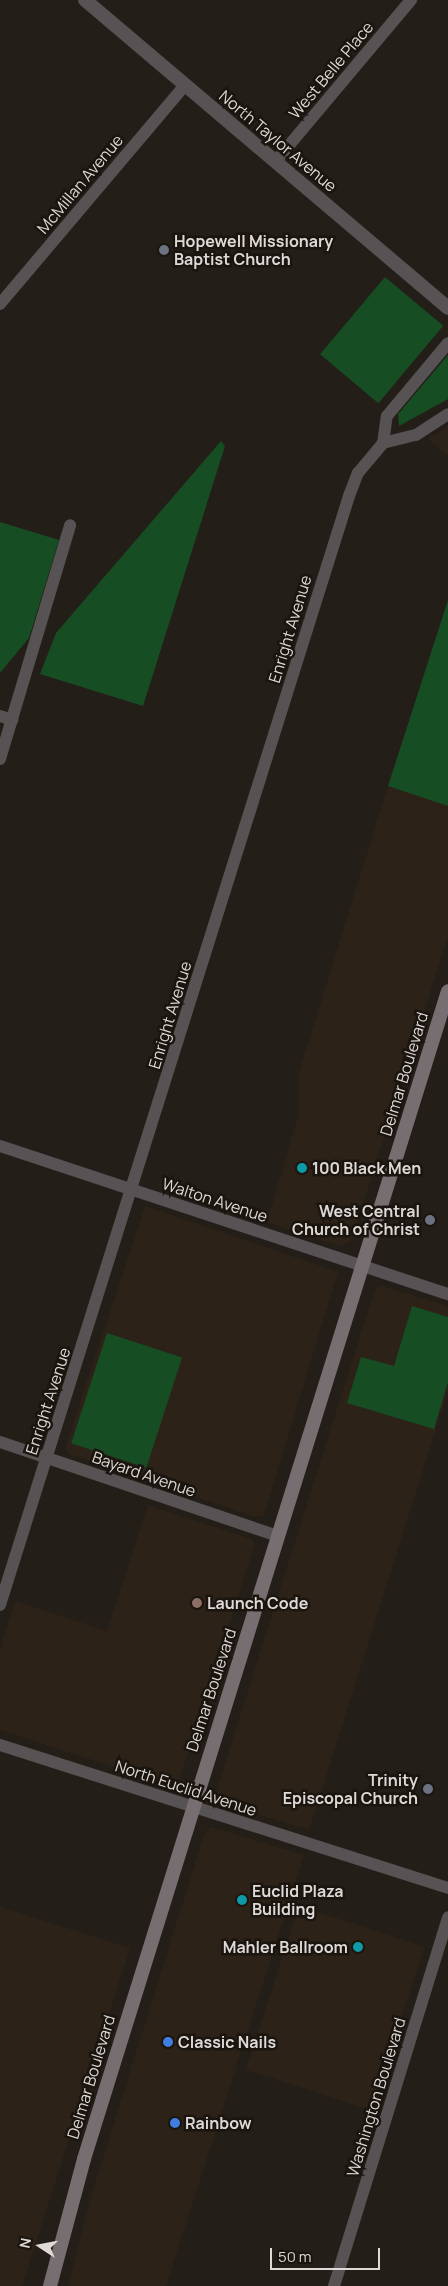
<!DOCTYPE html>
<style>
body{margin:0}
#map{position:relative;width:448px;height:2286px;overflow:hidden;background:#241e19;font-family:Manrope,sans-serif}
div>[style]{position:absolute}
.built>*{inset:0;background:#2d2218;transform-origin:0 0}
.green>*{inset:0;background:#164d23;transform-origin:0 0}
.minor>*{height:12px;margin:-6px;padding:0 6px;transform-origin:6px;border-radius:6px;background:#575253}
.tertiary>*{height:14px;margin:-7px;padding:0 7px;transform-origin:7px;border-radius:7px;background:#575253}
.secondary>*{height:14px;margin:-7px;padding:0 7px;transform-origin:7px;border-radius:7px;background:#766e70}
.dots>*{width:14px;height:14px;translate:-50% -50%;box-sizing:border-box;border:2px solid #1b1510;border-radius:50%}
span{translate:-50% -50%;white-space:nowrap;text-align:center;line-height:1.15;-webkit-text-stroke:5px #1b1510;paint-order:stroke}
.street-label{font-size:16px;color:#ded9d6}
.poi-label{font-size:16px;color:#ded9d6;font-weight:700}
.left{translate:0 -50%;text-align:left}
.right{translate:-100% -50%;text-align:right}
.north{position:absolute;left:15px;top:2221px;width:50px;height:50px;-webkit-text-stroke:4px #1b1510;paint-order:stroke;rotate:281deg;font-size:14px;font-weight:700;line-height:20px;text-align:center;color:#ded9d6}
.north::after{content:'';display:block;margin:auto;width:18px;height:22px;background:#ded9d6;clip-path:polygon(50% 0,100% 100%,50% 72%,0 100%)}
.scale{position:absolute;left:270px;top:2248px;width:110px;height:22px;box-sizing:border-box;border:2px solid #ded9d6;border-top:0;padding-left:6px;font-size:15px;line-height:18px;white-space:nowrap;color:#ded9d6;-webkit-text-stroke:4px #1b1510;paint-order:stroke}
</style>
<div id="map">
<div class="built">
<div style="clip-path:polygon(448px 427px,448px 456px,428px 439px)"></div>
<div style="clip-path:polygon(388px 786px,448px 806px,448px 936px,351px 1241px,340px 1246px,267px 1222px,299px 1114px,299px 1073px)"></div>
<div style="clip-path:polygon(145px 1206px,338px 1272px,264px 1515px,255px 1517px,69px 1454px,65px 1448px)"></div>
<div style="clip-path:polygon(382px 1286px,448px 1306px,448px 1391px,309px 1830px,219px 1802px,217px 1789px,375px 1289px)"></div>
<div style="clip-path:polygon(148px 1505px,251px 1539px,255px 1544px,177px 1787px,0 1730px,0 1650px,15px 1601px,107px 1631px)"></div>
<div style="clip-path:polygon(211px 1827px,304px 1855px,166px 2286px,68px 2286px,93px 2190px,205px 1832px)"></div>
<div style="left:299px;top:1906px;width:132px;height:172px;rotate:18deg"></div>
<div style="clip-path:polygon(0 1907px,130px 1948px,22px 2286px,0 2286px)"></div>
</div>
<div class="green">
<div style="left:385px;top:277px;width:76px;height:101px;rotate:40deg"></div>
<div style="clip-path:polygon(448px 355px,448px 399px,399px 426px,398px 414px)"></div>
<div style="clip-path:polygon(221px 441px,225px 446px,143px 706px,40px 674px,56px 633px)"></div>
<div style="clip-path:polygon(0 522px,59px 540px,29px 638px,0 673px)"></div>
<div style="clip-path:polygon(448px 600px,448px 806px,388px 786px)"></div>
<div style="clip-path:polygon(412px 1306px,448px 1317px,448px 1382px,434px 1429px,347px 1403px,361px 1357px,394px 1366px)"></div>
<div style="left:107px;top:1333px;width:79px;height:116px;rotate:18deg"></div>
</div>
<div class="minor">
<div style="left:275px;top:162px;width:212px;rotate:-50deg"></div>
<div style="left:0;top:304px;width:287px;rotate:-49.8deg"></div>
<div style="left:383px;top:443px;width:34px;rotate:-14deg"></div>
<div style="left:416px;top:435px;width:38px;rotate:-33deg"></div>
<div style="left:0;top:716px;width:13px;rotate:18deg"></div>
<div style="left:0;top:759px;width:244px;rotate:-73.3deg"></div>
<div style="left:0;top:1146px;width:472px;rotate:18.3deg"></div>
<div style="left:0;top:1442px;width:293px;rotate:18.7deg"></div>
<div style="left:0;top:1605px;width:1163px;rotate:-72.53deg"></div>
<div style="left:349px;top:496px;width:25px;rotate:-69deg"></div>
<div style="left:358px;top:473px;width:39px;rotate:-50deg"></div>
<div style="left:383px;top:443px;width:27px;rotate:-82deg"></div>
<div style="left:387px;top:416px;width:95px;rotate:-50.1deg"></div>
<div style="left:0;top:1745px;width:470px;rotate:17.7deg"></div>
<div style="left:334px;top:2286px;width:386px;rotate:-72.8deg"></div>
</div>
<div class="tertiary">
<div style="left:85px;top:0;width:476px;rotate:40.3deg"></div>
</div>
<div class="secondary">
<div style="left:50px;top:2286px;width:131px;rotate:-75deg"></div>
<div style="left:84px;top:2159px;width:1223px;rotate:-72.69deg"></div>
</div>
<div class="dots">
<div style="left:164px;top:250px;background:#6b7280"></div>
<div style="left:302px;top:1168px;background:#0f9aa8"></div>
<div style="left:430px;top:1220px;background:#6b7280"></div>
<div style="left:197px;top:1603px;background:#8d6e63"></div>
<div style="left:428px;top:1789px;background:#6b7280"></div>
<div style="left:242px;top:1900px;background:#0f9aa8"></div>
<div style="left:358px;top:1947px;background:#0f9aa8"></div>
<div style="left:168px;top:2042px;background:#3f7fe0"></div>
<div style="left:175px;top:2123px;background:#3f7fe0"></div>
</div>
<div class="street-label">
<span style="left:331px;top:70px;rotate:-50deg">West Belle Place</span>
<span style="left:278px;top:141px;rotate:40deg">North Taylor Avenue</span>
<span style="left:80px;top:184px;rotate:-50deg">McMillan Avenue</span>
<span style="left:290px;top:629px;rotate:-73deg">Enright Avenue</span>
<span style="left:170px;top:1015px;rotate:-73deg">Enright Avenue</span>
<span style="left:404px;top:1074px;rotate:-73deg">Delmar Boulevard</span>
<span style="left:215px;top:1200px;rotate:18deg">Walton Avenue</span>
<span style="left:48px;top:1401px;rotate:-72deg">Enright Avenue</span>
<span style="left:144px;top:1474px;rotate:19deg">Bayard Avenue</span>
<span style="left:211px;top:1690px;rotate:-72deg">Delmar Boulevard</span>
<span style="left:186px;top:1788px;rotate:18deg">North Euclid Avenue</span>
<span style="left:91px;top:2077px;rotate:-73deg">Delmar Boulevard</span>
<span style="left:376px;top:2097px;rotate:-73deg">Washington Boulevard</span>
</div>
<div class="poi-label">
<span class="left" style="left:174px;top:250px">Hopewell Missionary<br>Baptist Church</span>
<span class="left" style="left:312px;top:1168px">100 Black Men</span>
<span class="right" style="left:420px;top:1220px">West Central<br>Church of Christ</span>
<span class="left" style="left:207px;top:1603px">Launch Code</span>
<span class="right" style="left:418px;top:1789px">Trinity<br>Episcopal Church</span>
<span class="left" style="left:252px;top:1900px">Euclid Plaza<br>Building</span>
<span class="right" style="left:348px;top:1947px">Mahler Ballroom</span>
<span class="left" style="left:178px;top:2042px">Classic Nails</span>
<span class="left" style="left:185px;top:2123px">Rainbow</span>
</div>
<div class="north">N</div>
<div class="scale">50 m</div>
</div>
